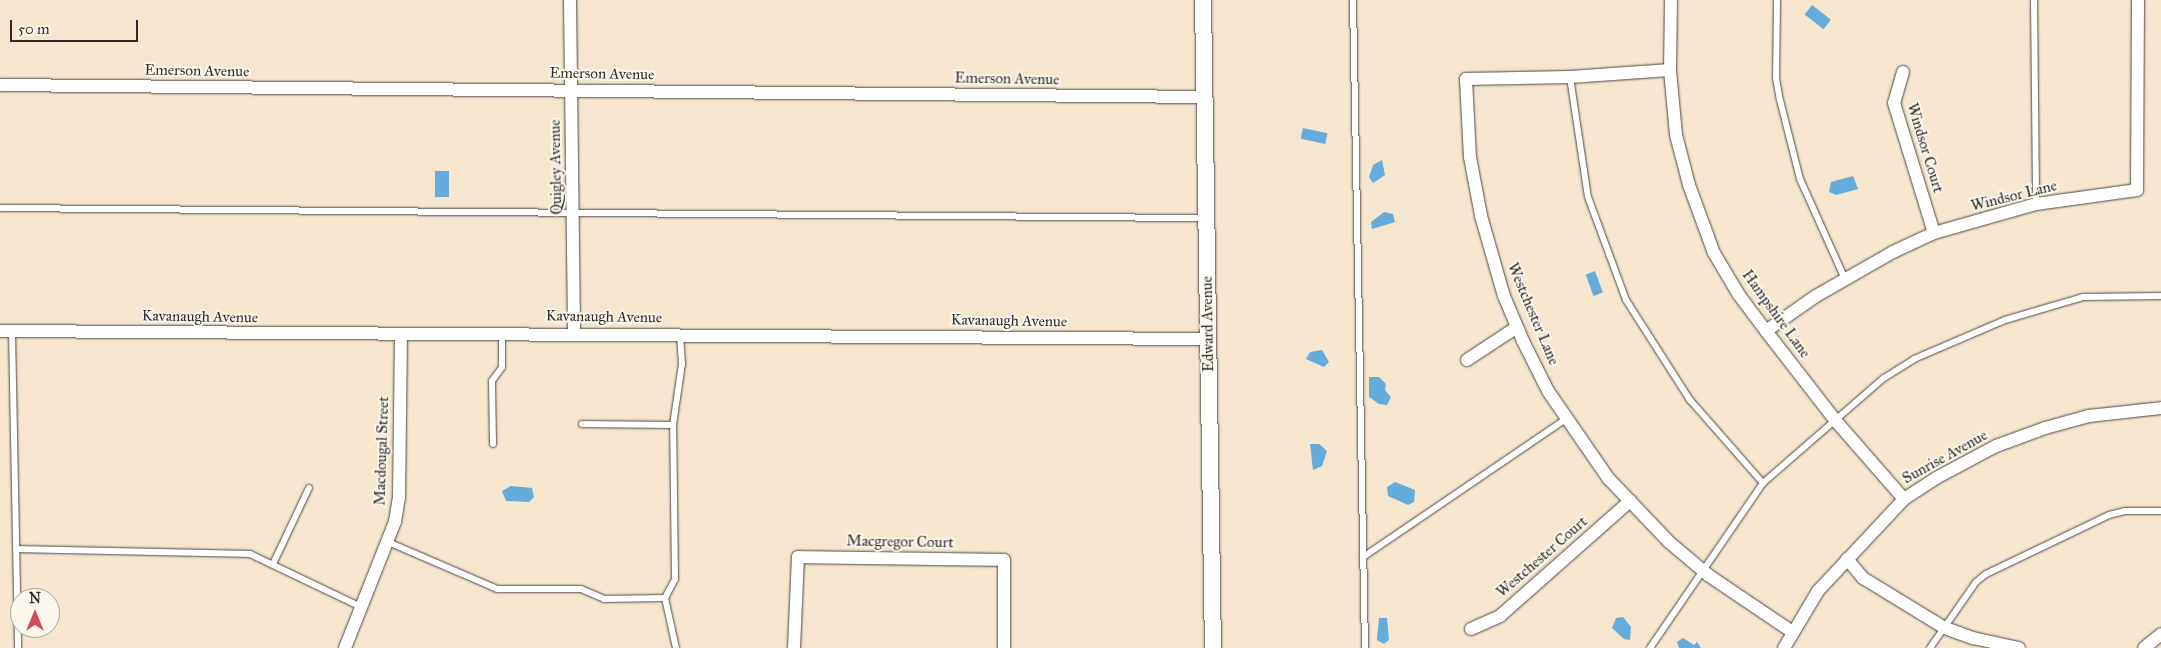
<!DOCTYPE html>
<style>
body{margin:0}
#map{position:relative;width:2161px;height:648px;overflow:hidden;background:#f5e6cd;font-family:"IM FELL Great Primer",serif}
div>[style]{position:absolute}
.water>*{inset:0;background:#64acdb;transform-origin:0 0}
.roads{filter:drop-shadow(0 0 1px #494743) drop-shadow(0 0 1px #494743)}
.service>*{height:6px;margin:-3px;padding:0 3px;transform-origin:3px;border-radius:3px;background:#fff}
.minor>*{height:12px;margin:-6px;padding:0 6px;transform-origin:6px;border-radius:6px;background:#fff}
.tertiary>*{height:16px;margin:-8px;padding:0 8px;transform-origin:8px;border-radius:8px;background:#fff}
span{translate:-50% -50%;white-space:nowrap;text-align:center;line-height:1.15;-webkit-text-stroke:4px #fbf7ec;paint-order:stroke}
.street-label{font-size:15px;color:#2b2b2b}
.north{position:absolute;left:10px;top:588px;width:50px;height:50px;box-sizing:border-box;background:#fbf7ec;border:1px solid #a8a59f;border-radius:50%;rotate:0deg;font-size:14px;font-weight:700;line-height:20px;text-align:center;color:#2b2b2b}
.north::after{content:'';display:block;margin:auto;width:18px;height:22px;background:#d1495b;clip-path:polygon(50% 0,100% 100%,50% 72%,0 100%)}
.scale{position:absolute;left:10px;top:20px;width:128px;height:22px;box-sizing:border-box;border:2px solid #2b2b2b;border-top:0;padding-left:6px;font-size:15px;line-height:18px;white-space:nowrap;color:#2b2b2b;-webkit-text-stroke:4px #fbf7ec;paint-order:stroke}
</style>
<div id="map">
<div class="water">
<div style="left:1812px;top:5px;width:24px;height:12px;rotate:38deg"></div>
<div style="left:1303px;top:128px;width:25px;height:11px;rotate:12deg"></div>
<div style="clip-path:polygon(1382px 160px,1385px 175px,1373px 183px,1369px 177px,1373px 165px)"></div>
<div style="left:435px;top:171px;width:14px;height:26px"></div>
<div style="clip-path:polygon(1853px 176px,1858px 189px,1836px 195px,1829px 192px,1831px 182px)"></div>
<div style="clip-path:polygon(1384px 212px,1393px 214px,1395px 222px,1372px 229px,1371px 222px)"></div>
<div style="left:1595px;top:271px;width:23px;height:10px;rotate:70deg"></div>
<div style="clip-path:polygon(1322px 350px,1329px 362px,1324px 367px,1306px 359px,1310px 352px)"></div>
<div style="clip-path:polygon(1369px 377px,1379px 377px,1386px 384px,1385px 390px,1391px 397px,1387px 405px,1379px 404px,1369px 397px)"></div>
<div style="clip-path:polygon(1310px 444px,1319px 444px,1327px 451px,1322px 466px,1313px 470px)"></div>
<div style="clip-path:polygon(1395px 482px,1415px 490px,1414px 502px,1408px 505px,1388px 496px,1387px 487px)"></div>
<div style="clip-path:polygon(511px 486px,532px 488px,534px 497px,529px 502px,506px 501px,502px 491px)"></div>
<div style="clip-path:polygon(1623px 617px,1631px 627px,1630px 640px,1624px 639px,1612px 628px,1616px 618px)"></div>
<div style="clip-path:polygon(1379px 618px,1387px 618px,1389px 640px,1384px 644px,1377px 640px)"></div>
<div style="clip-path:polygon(1683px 638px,1694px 645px,1697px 642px,1701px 648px,1679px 648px,1677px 642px)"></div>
</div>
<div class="roads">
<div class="service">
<div style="left:1353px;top:0;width:648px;rotate:88.94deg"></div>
<div style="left:1777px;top:0;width:78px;rotate:90.7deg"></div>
<div style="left:1776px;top:78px;width:22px;rotate:80deg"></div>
<div style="left:1780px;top:100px;width:81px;rotate:75.8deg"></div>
<div style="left:1800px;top:179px;width:110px;rotate:65.8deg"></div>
<div style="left:2034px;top:0;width:204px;rotate:89.4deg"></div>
<div style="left:1570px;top:77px;width:121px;rotate:81.5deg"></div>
<div style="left:1588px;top:197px;width:110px;rotate:69.7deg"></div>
<div style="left:1626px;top:300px;width:119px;rotate:57.4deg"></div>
<div style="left:1690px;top:400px;width:111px;rotate:48.7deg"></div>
<div style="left:1763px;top:483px;width:200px;rotate:124.4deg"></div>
<div style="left:0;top:208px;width:1205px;rotate:0.48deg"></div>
<div style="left:12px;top:331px;width:317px;rotate:88.9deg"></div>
<div style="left:582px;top:424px;width:91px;rotate:0.6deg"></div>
<div style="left:493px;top:444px;width:63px;rotate:-90.9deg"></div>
<div style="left:492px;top:381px;width:17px;rotate:-54deg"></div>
<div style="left:502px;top:367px;width:34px;rotate:-90deg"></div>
<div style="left:1763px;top:483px;width:160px;rotate:-41deg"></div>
<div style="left:1884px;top:378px;width:36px;rotate:-32deg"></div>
<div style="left:1914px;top:359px;width:99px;rotate:-23.2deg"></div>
<div style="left:2005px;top:320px;width:81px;rotate:-16.4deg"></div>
<div style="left:2083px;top:297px;width:78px;rotate:-0.7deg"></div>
<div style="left:388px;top:542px;width:119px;rotate:23.3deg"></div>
<div style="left:497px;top:589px;width:84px"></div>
<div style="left:581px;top:589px;width:25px;rotate:23deg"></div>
<div style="left:604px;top:599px;width:61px;rotate:-0.9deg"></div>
<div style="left:18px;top:549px;width:232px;rotate:1.2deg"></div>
<div style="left:250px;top:554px;width:123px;rotate:25.5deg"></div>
<div style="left:1363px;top:557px;width:245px;rotate:-34.2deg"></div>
<div style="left:273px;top:564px;width:84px;rotate:-64.7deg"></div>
<div style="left:676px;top:648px;width:51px;rotate:-102.4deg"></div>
<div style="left:665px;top:598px;width:21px;rotate:-62deg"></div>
<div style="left:675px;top:579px;width:154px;rotate:-90.7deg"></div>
<div style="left:673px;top:425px;width:62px;rotate:-81.6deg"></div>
<div style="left:682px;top:364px;width:29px;rotate:-94deg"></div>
<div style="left:1930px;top:648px;width:80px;rotate:-55.1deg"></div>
<div style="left:1976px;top:582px;width:13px;rotate:-39deg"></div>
<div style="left:1986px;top:574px;width:136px;rotate:-25.6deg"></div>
<div style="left:2109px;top:515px;width:16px;rotate:-14deg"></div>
<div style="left:2125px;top:511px;width:36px"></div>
</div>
<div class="minor">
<div style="left:570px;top:0;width:333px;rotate:89.3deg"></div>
<div style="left:1671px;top:0;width:70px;rotate:90.8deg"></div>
<div style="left:1670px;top:70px;width:65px;rotate:84.7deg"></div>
<div style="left:1676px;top:135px;width:52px;rotate:75.4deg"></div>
<div style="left:1689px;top:185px;width:72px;rotate:69.8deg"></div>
<div style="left:1714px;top:253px;width:49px;rotate:59.2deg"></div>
<div style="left:1739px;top:295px;width:45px;rotate:53.1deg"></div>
<div style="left:1766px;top:331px;width:113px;rotate:52.2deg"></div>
<div style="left:1835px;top:420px;width:105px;rotate:48.9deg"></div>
<div style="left:1670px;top:70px;width:100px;rotate:176deg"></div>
<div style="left:1570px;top:77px;width:104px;rotate:178.9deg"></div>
<div style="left:1466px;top:79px;width:78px;rotate:87.1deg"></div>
<div style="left:1470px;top:157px;width:60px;rotate:79.4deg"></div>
<div style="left:1481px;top:216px;width:83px;rotate:74deg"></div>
<div style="left:1504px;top:296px;width:49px;rotate:67.1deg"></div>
<div style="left:1523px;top:341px;width:56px;rotate:63.4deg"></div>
<div style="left:1548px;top:391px;width:106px;rotate:55.4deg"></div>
<div style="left:1608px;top:478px;width:88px;rotate:46.4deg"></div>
<div style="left:1669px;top:542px;width:51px;rotate:40.2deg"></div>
<div style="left:1708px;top:575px;width:100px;rotate:34deg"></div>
<div style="left:1903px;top:72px;width:32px;rotate:106deg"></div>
<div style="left:1894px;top:103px;width:136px;rotate:72.9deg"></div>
<div style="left:0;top:85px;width:1204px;rotate:0.57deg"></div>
<div style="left:0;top:331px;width:1209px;rotate:0.38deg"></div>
<div style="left:1766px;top:331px;width:61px;rotate:-35deg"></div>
<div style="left:1816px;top:296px;width:89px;rotate:-29.7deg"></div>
<div style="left:1893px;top:252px;width:45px;rotate:-24.9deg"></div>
<div style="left:1934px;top:233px;width:106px;rotate:-15.9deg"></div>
<div style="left:2036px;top:204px;width:102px;rotate:-7.9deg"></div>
<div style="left:2137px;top:190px;width:190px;rotate:-89.7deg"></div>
<div style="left:1467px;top:360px;width:60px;rotate:-33.4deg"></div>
<div style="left:1847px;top:559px;width:25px;rotate:50deg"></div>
<div style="left:1863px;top:578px;width:96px;rotate:31.4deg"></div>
<div style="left:1945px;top:628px;width:30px;rotate:20deg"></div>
<div style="left:1973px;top:638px;width:47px;rotate:12.3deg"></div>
<div style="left:1471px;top:629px;width:32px;rotate:-24deg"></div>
<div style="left:1500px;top:616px;width:174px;rotate:-41.5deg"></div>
<div style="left:345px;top:648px;width:136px;rotate:-68.4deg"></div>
<div style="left:395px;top:522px;width:24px;rotate:-81deg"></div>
<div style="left:399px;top:498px;width:163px;rotate:-89.3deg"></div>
<div style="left:794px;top:648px;width:91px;rotate:-87.5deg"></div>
<div style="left:798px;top:557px;width:206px;rotate:0.8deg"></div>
<div style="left:1004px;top:560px;width:88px;rotate:90deg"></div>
<div style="left:1784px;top:648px;width:66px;rotate:-59.2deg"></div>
<div style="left:1818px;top:591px;width:126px;rotate:-46.9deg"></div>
<div style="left:1904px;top:499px;width:38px;rotate:-33deg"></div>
<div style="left:1936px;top:478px;width:68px;rotate:-28.1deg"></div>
<div style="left:1996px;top:446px;width:52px;rotate:-20.2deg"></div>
<div style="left:2045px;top:428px;width:46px;rotate:-15.3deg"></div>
<div style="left:2089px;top:416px;width:72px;rotate:-6.3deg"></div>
<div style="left:2144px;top:648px;width:22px;rotate:-39deg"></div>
</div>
<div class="tertiary">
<div style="left:1203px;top:0;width:648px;rotate:89.12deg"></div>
</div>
</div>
<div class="street-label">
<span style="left:197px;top:71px;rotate:1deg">Emerson Avenue</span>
<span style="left:602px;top:74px;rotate:1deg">Emerson Avenue</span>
<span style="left:1007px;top:79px;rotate:1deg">Emerson Avenue</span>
<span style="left:1925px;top:148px;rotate:73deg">Windsor Court</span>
<span style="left:556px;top:167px;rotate:-91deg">Quigley Avenue</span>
<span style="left:2014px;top:196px;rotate:-14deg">Windsor Lane</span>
<span style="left:1533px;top:314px;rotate:67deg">Westchester Lane</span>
<span style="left:1776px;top:314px;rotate:54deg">Hampshire Lane</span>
<span style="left:200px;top:317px;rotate:1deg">Kavanaugh Avenue</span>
<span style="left:604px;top:317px;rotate:1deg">Kavanaugh Avenue</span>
<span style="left:1009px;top:321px;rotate:1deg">Kavanaugh Avenue</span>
<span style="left:1208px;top:324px;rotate:-91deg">Edward Avenue</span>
<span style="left:382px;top:451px;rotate:-88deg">Macdougal Street</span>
<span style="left:1945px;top:457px;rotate:-29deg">Sunrise Avenue</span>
<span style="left:900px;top:542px;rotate:1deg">Macgregor Court</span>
<span style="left:1542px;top:557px;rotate:-41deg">Westchester Court</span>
</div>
<div class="north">N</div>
<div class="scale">50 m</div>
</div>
